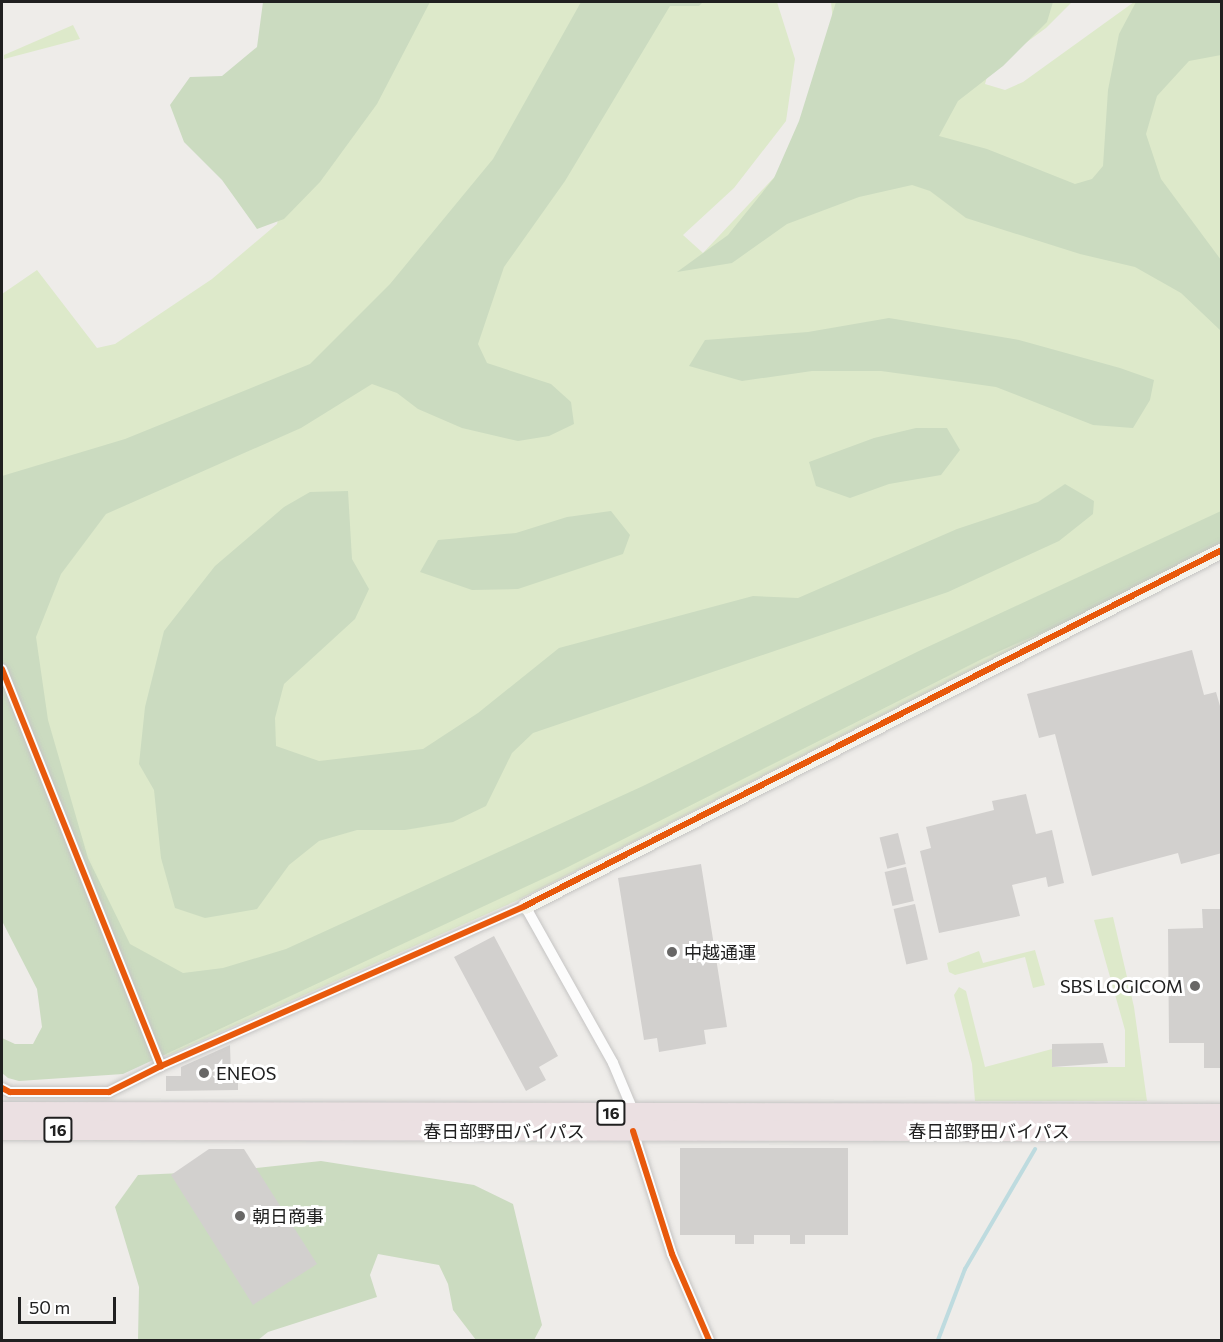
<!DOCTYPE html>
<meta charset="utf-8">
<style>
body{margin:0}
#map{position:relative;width:1223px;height:1342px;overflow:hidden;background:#eeece9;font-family:Commissioner,"Noto Sans JP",sans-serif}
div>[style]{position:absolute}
.grass>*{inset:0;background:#dde9ca}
.forest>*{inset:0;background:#cbdbc0}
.stream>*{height:4px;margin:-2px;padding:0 2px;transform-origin:2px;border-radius:2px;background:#bedbdf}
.building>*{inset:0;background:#d2d0ce;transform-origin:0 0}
.roads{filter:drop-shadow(0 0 2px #c5c4c3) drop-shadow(0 0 2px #c5c4c3)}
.street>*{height:10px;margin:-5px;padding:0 5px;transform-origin:5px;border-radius:5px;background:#fcfcfc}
.secondary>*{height:15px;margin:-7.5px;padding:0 7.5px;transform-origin:7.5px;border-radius:7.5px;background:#f3f3ec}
.highway>*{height:20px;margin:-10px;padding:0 10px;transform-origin:10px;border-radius:10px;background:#ebe0e2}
.cycleway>*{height:6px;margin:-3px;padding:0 3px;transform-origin:3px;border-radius:3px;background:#e8590c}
.dots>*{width:16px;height:16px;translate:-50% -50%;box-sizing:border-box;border:3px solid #fff;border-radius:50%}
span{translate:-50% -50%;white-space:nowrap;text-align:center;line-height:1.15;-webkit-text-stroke:6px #fff;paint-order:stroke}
.shield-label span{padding:2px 4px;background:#fff;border:2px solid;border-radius:4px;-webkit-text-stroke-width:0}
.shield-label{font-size:16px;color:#202020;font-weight:700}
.poi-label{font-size:18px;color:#202020}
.left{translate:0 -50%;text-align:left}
.right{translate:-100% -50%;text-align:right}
.street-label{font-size:18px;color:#202020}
.frame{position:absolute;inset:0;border:3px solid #202020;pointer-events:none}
.scale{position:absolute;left:18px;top:1297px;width:98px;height:27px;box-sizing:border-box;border:3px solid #202020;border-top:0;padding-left:8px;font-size:18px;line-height:21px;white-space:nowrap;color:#202020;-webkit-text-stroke:4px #fff;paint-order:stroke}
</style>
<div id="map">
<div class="grass">
<div style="clip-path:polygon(330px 2px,777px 2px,795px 59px,786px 121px,734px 188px,683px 235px,703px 253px,826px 122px,839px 82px,831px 2px,1072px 2px,1046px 28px,989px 70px,985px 84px,1005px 90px,1023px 82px,1134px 2px,1221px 2px,1222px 543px,516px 901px,167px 1056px,162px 1054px,2px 659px,2px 294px,37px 270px,97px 348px,115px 344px,212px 279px,277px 224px)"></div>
<div style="clip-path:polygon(73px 25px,80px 39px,4px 59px,4px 55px)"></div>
<div style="clip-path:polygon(1113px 917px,1134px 1007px,1147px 1101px,975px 1101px,972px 1064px,954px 995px,959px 987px,966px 991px,985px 1067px,1052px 1049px,1053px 1067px,1125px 1067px,1125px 1030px,1094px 920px)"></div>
<div style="clip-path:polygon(1035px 950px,1045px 985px,1033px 988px,1025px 957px,955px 975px,949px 972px,947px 963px,979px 951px,983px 963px)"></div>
</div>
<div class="forest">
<div style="clip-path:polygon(263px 2px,430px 2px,377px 104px,320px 182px,284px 219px,257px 229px,222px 180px,184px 142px,170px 105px,190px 77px,222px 76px,257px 47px)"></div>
<div style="clip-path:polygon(581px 2px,703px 2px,699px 6px,670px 6px,565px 181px,504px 267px,478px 344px,487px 363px,551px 384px,571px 402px,574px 424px,549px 436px,518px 441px,462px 428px,418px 409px,397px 393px,372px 384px,301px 428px,106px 514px,61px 574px,36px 637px,48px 720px,88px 858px,130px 944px,183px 973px,223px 968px,286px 949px,643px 786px,921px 650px,1221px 511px,1221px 554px,984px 658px,564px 869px,123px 1074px,19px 1081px,8px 1078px,2px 1073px,2px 1038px,15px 1044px,33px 1044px,42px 1027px,37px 989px,2px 921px,2px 476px,125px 439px,310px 364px,390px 284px,493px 159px)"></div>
<div style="clip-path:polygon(836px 2px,1053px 2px,1047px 22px,1003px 66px,958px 101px,939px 136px,987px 149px,1075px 184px,1092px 179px,1103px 166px,1108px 90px,1119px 34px,1136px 2px,1221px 2px,1221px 55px,1189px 61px,1157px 96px,1146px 134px,1161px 179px,1221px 260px,1221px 331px,1181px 293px,1135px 267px,1080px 254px,966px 218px,930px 191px,912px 185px,859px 197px,787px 224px,732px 263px,677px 272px,728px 235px,774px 178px,799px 121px)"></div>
<div style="clip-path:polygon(889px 318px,1019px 340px,1120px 368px,1154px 380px,1150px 400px,1133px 428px,1093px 425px,996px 387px,947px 380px,881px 371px,812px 371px,742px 381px,689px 366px,705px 340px,808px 332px)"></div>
<div style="clip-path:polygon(916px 428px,947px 428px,960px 450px,941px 475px,889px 484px,850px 498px,816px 486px,809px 462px,874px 438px)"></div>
<div style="clip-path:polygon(1065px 484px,1094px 501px,1093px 514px,1059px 541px,948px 592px,533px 733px,512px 753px,486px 806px,453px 822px,405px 830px,357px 830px,319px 841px,289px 865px,257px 909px,205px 918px,175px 908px,161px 858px,154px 790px,139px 764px,145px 707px,164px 631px,215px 566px,284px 507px,310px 492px,348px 491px,352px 559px,369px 589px,355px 619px,284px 684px,275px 718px,276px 746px,319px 761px,423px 749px,478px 713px,559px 648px,753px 596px,798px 598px,957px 529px,1038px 502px)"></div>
<div style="clip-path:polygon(611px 511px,630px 535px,623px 554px,518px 589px,472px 590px,420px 572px,438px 540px,516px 533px,567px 517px)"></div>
<div style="clip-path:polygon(321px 1161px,474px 1185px,513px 1204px,542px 1325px,534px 1340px,476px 1340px,453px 1310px,448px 1284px,439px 1265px,378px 1254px,370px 1275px,377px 1297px,268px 1332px,258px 1340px,138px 1340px,139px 1287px,115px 1207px,138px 1175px,227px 1171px)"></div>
</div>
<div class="stream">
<div style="left:938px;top:1340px;width:76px;rotate:-69.2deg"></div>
<div style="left:965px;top:1269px;width:139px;rotate:-59.7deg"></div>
</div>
<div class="building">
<div style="clip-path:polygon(1192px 650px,1204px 695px,1216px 692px,1222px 713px,1222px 853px,1181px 864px,1178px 853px,1092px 876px,1055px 734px,1039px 738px,1027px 694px)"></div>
<div style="clip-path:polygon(1026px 794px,1036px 834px,1052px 830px,1064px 883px,1048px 887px,1046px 877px,1012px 885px,1020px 916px,939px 933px,920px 851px,931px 848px,926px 827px,994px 810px,992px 801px)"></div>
<div style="left:898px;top:833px;width:32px;height:19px;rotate:76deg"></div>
<div style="clip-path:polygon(701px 864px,727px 1027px,704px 1030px,706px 1044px,659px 1052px,657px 1038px,644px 1040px,618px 878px)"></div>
<div style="left:906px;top:867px;width:35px;height:22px;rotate:77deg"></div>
<div style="left:915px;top:904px;width:57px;height:22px;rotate:77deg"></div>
<div style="clip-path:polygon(1202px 909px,1222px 909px,1222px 1068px,1204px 1068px,1204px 1043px,1169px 1043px,1168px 929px,1203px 928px)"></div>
<div style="clip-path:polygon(494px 936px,558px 1056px,539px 1067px,546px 1080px,526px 1091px,454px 957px)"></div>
<div style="clip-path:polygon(1103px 1043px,1108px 1063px,1052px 1067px,1052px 1044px)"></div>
<div style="clip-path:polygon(230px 1045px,231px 1076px,238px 1076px,238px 1090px,166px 1091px,166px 1076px,181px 1076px,181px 1067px)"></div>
<div style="clip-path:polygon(680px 1148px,848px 1148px,848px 1235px,805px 1235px,805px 1244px,790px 1244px,790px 1235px,754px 1235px,754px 1244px,735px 1244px,735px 1235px,680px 1235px)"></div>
<div style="clip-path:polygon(209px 1149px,244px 1149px,317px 1264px,253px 1305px,171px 1175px)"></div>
</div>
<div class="roads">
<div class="street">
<div style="left:2px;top:669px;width:428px;rotate:68.2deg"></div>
<div style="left:2px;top:1088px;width:9px;rotate:27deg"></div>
<div style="left:10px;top:1092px;width:99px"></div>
<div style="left:109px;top:1092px;width:58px;rotate:-26.6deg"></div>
<div style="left:161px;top:1066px;width:398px;rotate:-23.7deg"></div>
<div style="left:525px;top:906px;width:180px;rotate:60.7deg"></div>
<div style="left:613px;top:1063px;width:54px;rotate:67.2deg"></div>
<div style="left:633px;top:1131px;width:129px;rotate:72.4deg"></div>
<div style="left:672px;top:1254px;width:94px;rotate:66.7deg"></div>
</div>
<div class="secondary">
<div style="left:525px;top:906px;width:783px;rotate:-27.06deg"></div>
</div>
<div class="highway">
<div style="left:2px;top:1112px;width:1220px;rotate:0.09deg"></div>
<div style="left:2px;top:1130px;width:1220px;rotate:0.05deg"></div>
</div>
</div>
<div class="cycleway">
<div style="left:2px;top:669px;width:428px;rotate:68.2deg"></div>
<div style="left:2px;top:1088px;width:9px;rotate:27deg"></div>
<div style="left:10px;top:1092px;width:99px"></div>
<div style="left:109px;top:1092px;width:58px;rotate:-26.6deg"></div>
<div style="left:161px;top:1066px;width:398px;rotate:-23.7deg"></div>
<div style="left:525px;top:906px;width:783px;rotate:-27.06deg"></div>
<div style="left:633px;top:1131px;width:129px;rotate:72.4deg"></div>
<div style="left:672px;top:1254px;width:94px;rotate:66.7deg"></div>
</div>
<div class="dots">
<div style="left:672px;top:952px;background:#686766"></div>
<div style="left:1195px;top:986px;background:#686766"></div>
<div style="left:204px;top:1073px;background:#686766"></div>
<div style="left:240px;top:1216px;background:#686766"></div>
</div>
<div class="shield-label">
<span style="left:611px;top:1113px">16</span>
<span style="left:58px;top:1130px">16</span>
</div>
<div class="poi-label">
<span class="left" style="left:684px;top:952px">中越通運</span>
<span class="right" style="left:1183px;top:986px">SBS LOGICOM</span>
<span class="left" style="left:216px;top:1073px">ENEOS</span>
<span class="left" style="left:252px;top:1216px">朝日商事</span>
</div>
<div class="street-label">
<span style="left:504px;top:1131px">春日部野田バイパス</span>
<span style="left:989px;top:1131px">春日部野田バイパス</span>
</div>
<div class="frame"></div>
<div class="scale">50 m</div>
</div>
